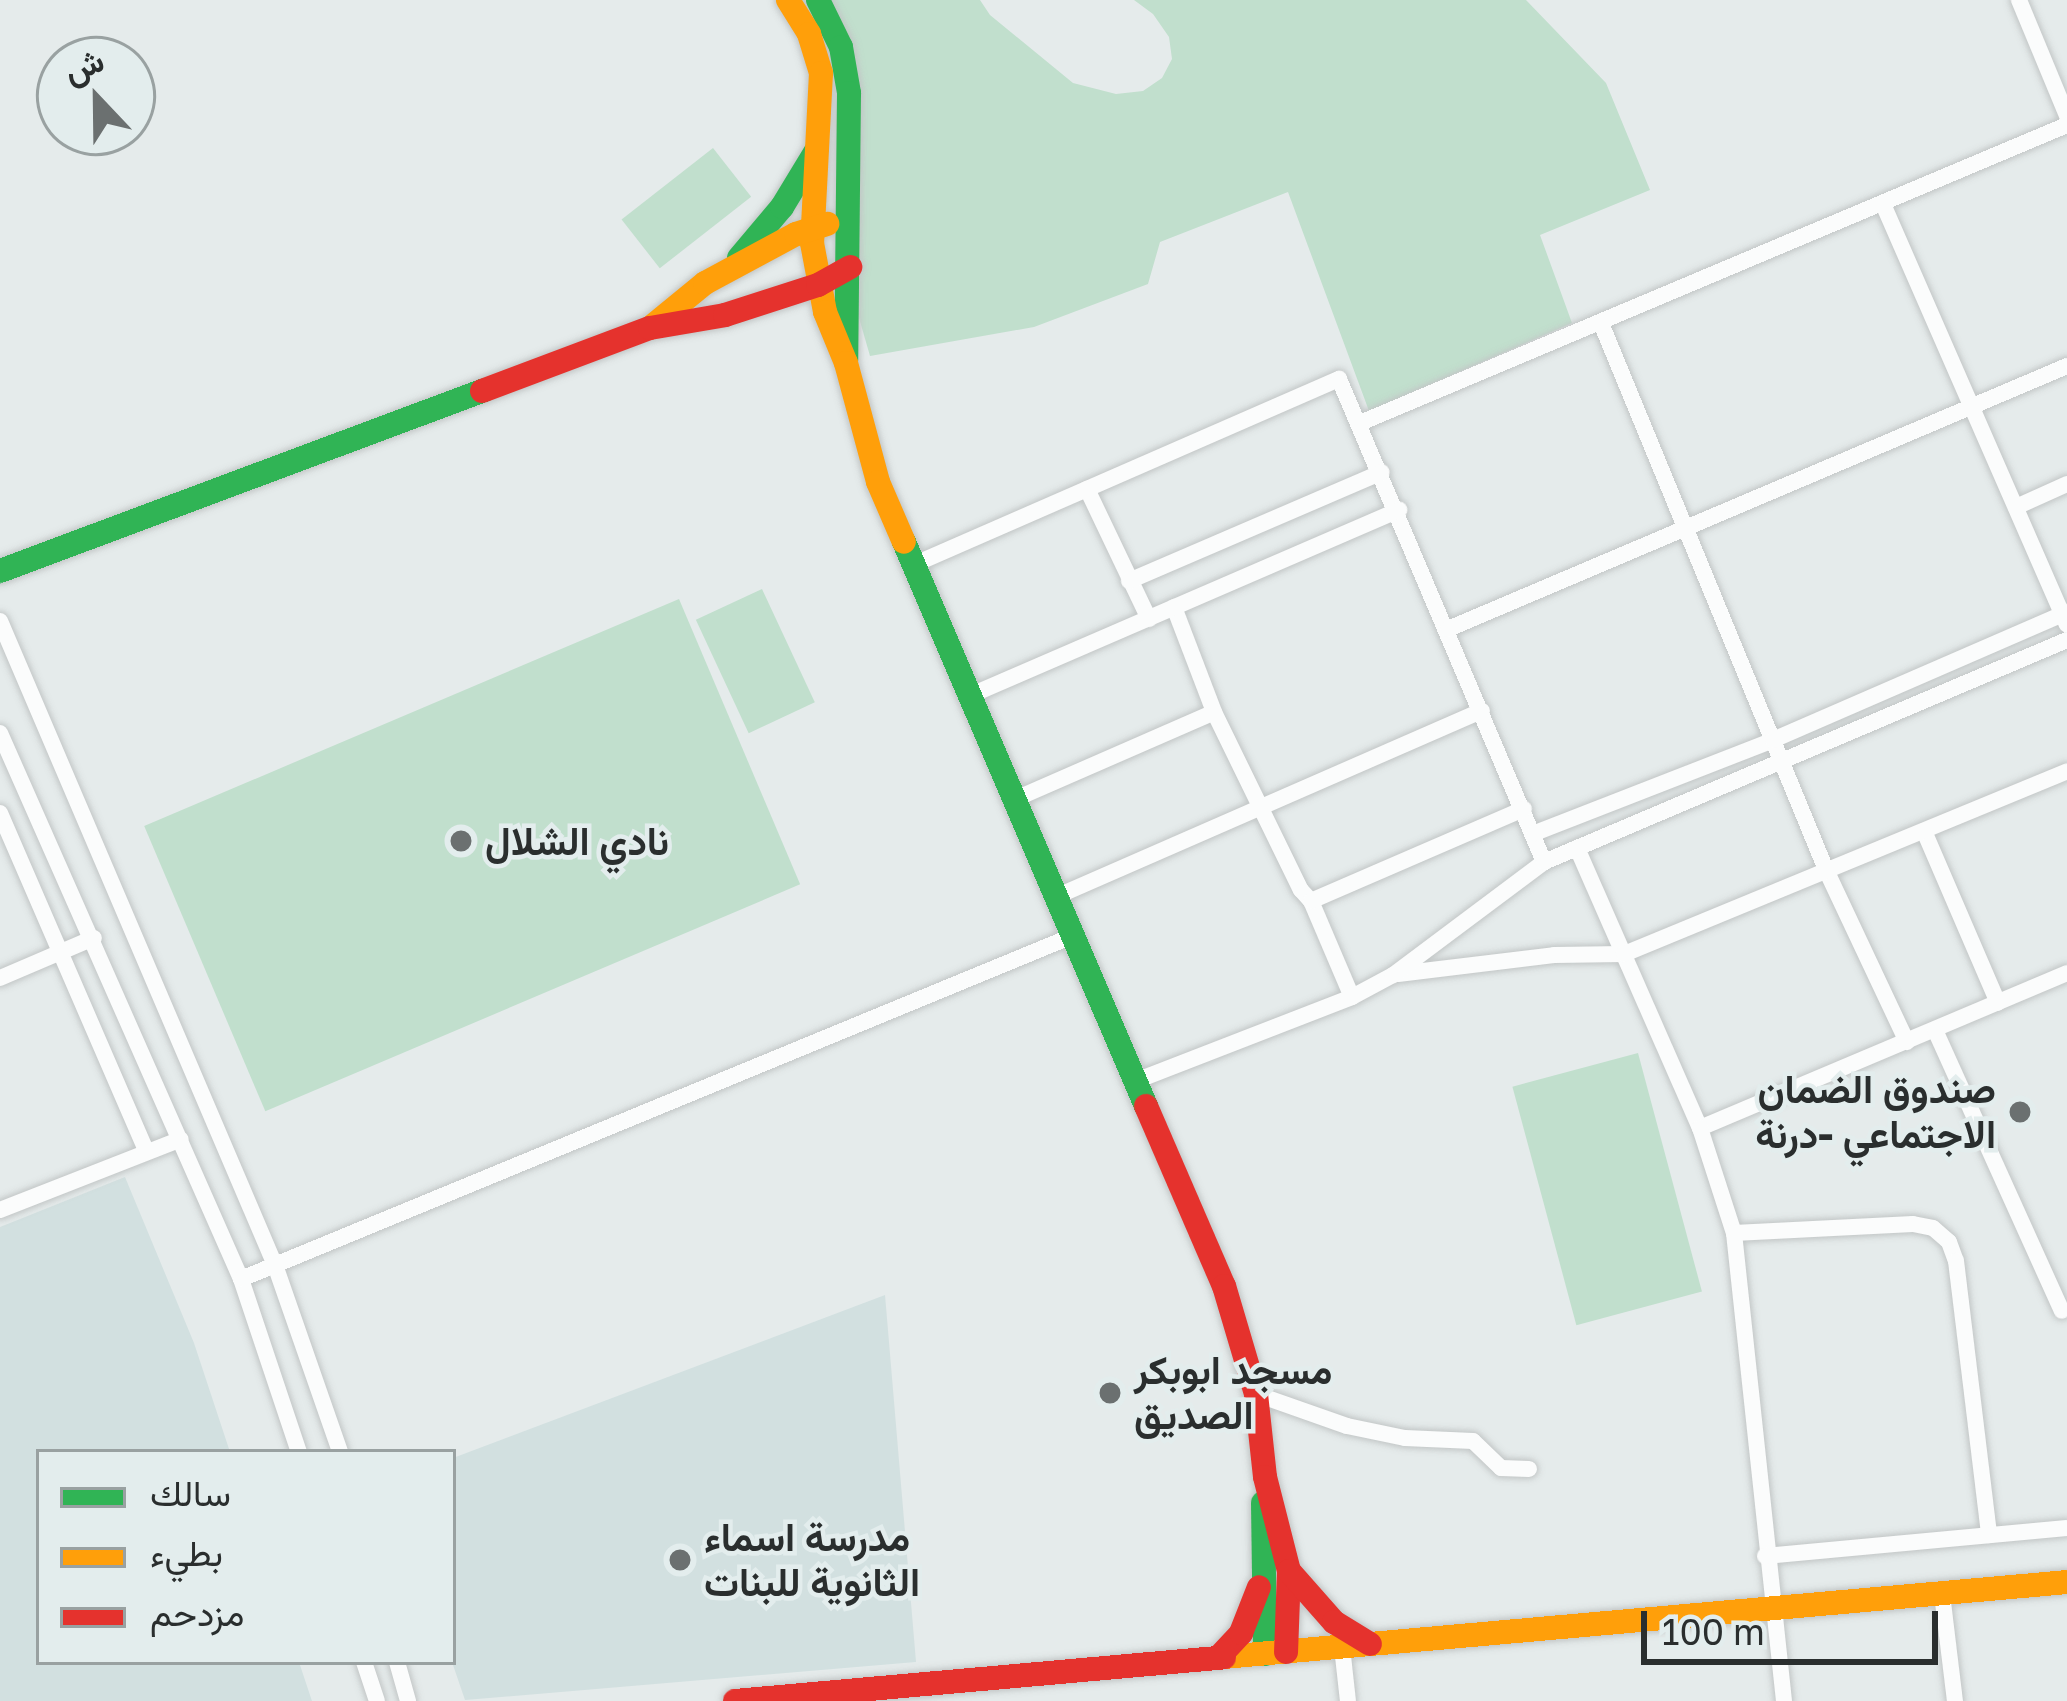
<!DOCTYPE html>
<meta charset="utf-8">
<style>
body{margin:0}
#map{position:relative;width:2067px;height:1701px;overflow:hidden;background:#e5ebeb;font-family:"Golos Text",Vazirmatn,sans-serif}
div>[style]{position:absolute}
.built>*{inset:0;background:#d2e0e0}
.green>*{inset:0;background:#c1dfcd;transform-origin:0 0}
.roads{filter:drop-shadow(0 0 3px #c2c6c6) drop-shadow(0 0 3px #c2c6c6)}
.street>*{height:16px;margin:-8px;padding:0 8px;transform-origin:8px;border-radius:8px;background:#fbfcfc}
.fast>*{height:24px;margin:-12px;padding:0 12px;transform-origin:12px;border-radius:12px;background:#30b455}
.slow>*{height:24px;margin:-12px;padding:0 12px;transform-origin:12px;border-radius:12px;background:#ff9f0a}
.jam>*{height:24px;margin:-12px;padding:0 12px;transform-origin:12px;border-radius:12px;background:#e5322d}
.dots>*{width:33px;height:33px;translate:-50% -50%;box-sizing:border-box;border:6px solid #e3eded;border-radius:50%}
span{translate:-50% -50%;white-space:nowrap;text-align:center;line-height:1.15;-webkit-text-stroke:9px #e3eded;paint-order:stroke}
.poi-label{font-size:39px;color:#2a2e2e;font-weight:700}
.left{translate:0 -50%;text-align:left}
.right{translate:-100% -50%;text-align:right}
.legend{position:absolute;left:36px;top:1449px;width:420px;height:216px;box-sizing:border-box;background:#e3eded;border:3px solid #99a1a1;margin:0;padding:15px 21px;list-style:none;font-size:36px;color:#2a2e2e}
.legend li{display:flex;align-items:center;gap:24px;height:60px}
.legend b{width:60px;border:3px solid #99a1a1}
.north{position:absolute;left:36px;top:36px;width:120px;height:120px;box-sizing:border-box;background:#e3eded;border:3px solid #99a1a1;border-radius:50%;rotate:338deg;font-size:33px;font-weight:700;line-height:48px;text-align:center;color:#2a2e2e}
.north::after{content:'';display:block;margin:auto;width:42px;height:54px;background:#6b7070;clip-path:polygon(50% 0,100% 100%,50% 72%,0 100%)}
.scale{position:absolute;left:1641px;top:1611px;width:297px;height:54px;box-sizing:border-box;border:6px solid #2a2e2e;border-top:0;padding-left:15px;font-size:36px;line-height:42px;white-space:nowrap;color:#2a2e2e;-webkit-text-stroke:9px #e3eded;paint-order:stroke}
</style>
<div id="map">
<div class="built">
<div style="clip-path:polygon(125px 1177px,194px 1343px,230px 1452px,39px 1452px,39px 1662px,299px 1662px,312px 1701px,0 1701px,0 1227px)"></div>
<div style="clip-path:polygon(885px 1295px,916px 1662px,465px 1700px,452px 1662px,453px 1458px)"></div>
</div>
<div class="green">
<div style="clip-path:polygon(828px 0,980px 0,990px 15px,1073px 83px,1116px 94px,1143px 91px,1162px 78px,1172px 59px,1169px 37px,1153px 14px,1134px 0,1526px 0,1606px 83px,1650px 190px,1540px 235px,1572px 323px,1369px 411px,1288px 192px,1160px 242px,1148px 284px,1034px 327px,870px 356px,855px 304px,855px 204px)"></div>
<div style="left:713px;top:148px;width:62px;height:116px;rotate:52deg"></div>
<div style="left:762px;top:589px;width:125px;height:73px;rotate:65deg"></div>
<div style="left:679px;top:599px;width:310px;height:581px;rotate:67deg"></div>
<div style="left:1638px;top:1053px;width:247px;height:130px;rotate:75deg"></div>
</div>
<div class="roads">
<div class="street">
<div style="left:2019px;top:0;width:126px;rotate:67.5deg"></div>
<div style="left:1883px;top:204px;width:459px;rotate:66.4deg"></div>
<div style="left:1601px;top:323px;width:594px;rotate:67.63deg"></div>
<div style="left:1827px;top:872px;width:188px;rotate:64.8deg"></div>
<div style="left:1360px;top:423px;width:767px;rotate:-22.86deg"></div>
<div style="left:1087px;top:489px;width:144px;rotate:64.5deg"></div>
<div style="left:2016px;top:507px;width:56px;rotate:-24.3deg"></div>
<div style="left:913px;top:565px;width:465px;rotate:-23.6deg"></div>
<div style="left:1339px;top:379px;width:525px;rotate:67deg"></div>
<div style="left:1129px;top:581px;width:275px;rotate:-23.3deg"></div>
<div style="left:1174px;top:607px;width:112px;rotate:69.1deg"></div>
<div style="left:1214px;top:712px;width:198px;rotate:64deg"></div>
<div style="left:1301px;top:890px;width:15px;rotate:48deg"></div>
<div style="left:1311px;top:901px;width:104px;rotate:66.9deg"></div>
<div style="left:0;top:621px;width:700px;rotate:66.88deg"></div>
<div style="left:275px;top:1265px;width:198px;rotate:70.8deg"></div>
<div style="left:1448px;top:629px;width:673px;rotate:-23.02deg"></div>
<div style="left:969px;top:696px;width:469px;rotate:-23.4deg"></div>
<div style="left:0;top:733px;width:597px;rotate:66.18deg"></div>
<div style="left:241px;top:1279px;width:182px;rotate:71.5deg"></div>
<div style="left:1013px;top:800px;width:219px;rotate:-23.6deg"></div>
<div style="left:0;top:813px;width:369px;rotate:66.6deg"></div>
<div style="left:1924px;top:831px;width:187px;rotate:66.7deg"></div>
<div style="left:1535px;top:833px;width:256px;rotate:-21.3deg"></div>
<div style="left:1773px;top:740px;width:321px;rotate:-23.5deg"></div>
<div style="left:1577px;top:848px;width:306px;rotate:66.3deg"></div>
<div style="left:1700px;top:1128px;width:398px;rotate:-22.9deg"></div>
<div style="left:1053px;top:898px;width:468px;rotate:-23.6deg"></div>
<div style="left:1311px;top:901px;width:232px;rotate:-23.4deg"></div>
<div style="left:1398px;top:974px;width:157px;rotate:-6.9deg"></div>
<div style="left:1554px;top:955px;width:70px;rotate:-0.8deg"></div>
<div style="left:1624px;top:954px;width:479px;rotate:-22.4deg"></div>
<div style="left:0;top:978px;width:102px;rotate:-23.1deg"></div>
<div style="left:1935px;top:1030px;width:308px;rotate:65.7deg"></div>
<div style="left:1133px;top:1082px;width:235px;rotate:-21.2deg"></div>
<div style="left:1352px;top:997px;width:47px;rotate:-28.2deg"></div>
<div style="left:1393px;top:975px;width:189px;rotate:-36.8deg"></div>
<div style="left:1544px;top:862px;width:568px;rotate:-23deg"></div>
<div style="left:1700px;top:1128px;width:110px;rotate:72.1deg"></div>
<div style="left:1734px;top:1233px;width:471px;rotate:83.9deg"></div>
<div style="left:0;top:1210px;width:194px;rotate:-21.4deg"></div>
<div style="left:1734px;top:1233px;width:179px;rotate:-2.9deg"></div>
<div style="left:1913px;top:1224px;width:20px;rotate:11deg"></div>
<div style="left:1933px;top:1228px;width:21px;rotate:41deg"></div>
<div style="left:1949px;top:1242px;width:20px;rotate:70deg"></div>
<div style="left:1956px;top:1261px;width:276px;rotate:83.1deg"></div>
<div style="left:241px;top:1279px;width:897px;rotate:-22.42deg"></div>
<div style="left:1256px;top:1394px;width:96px;rotate:19.4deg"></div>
<div style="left:1347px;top:1426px;width:59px;rotate:11.7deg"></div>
<div style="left:1405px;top:1438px;width:68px;rotate:2.5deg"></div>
<div style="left:1473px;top:1441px;width:39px;rotate:44deg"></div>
<div style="left:1501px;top:1468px;width:28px;rotate:2deg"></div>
<div style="left:1765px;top:1556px;width:303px;rotate:-5.3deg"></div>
<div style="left:1942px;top:1594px;width:108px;rotate:83.1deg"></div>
<div style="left:1342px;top:1647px;width:54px;rotate:83.7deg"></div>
<div style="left:364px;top:1662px;width:41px;rotate:71.6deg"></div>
<div style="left:397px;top:1662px;width:41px;rotate:74.2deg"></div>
</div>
<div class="fast">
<div style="left:818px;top:0;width:52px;rotate:63.9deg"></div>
<div style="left:841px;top:47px;width:47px;rotate:80.1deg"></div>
<div style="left:849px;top:93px;width:267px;rotate:90.6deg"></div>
<div style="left:739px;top:258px;width:67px;rotate:-49.9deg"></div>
<div style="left:782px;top:207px;width:66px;rotate:-58.7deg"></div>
<div style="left:904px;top:542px;width:614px;rotate:66.78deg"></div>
<div style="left:0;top:571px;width:515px;rotate:-20.48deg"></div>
<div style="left:1263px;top:1503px;width:151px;rotate:89.2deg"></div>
</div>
<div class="slow">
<div style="left:788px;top:0;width:40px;rotate:58deg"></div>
<div style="left:809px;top:34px;width:41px;rotate:72.9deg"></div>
<div style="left:821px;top:73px;width:170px;rotate:93deg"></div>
<div style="left:812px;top:243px;width:70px;rotate:79.3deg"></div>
<div style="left:825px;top:312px;width:55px;rotate:67.6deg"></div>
<div style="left:846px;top:363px;width:123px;rotate:74.9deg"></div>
<div style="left:878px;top:482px;width:65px;rotate:66.6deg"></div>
<div style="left:650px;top:328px;width:71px;rotate:-39.3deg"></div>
<div style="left:705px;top:283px;width:103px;rotate:-28.3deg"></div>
<div style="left:796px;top:234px;width:33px;rotate:-18deg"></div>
<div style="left:1224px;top:1657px;width:846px;rotate:-5.08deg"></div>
</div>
<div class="jam">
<div style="left:482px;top:391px;width:179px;rotate:-20.6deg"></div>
<div style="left:650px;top:328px;width:76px;rotate:-9.8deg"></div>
<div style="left:725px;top:315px;width:98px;rotate:-17.9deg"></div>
<div style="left:818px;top:285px;width:37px;rotate:-29deg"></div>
<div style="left:1146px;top:1106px;width:196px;rotate:66.6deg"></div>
<div style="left:1224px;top:1286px;width:113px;rotate:73.5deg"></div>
<div style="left:1256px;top:1394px;width:83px;rotate:83.8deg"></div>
<div style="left:1265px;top:1477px;width:97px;rotate:75.7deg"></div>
<div style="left:1289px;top:1571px;width:81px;rotate:92.1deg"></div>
<div style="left:1289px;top:1571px;width:68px;rotate:48.6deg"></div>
<div style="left:1334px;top:1622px;width:42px;rotate:31.4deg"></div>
<div style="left:1218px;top:1658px;width:34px;rotate:-47deg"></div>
<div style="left:1241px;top:1633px;width:49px;rotate:-68.6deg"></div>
<div style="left:735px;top:1701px;width:491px;rotate:-5.1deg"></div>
</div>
</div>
<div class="dots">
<div style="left:461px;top:841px;background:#6b7070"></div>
<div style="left:2020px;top:1112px;background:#6b7070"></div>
<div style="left:1110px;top:1393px;background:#6b7070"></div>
<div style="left:680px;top:1560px;background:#6b7070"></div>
</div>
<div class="poi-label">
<span class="left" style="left:485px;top:841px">نادي الشلال</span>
<span class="right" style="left:1996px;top:1112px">صندوق الضمان<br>الاجتماعي -درنة</span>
<span class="left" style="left:1134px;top:1393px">مسجد ابوبكر<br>الصديق</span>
<span class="left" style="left:704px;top:1560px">مدرسة اسماء<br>الثانوية للبنات</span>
</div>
<ul class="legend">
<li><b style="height:15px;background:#30b455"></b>سالك</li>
<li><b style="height:15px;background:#ff9f0a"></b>بطيء</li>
<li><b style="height:15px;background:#e5322d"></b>مزدحم</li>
</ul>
<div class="north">ش</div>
<div class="scale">100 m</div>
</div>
